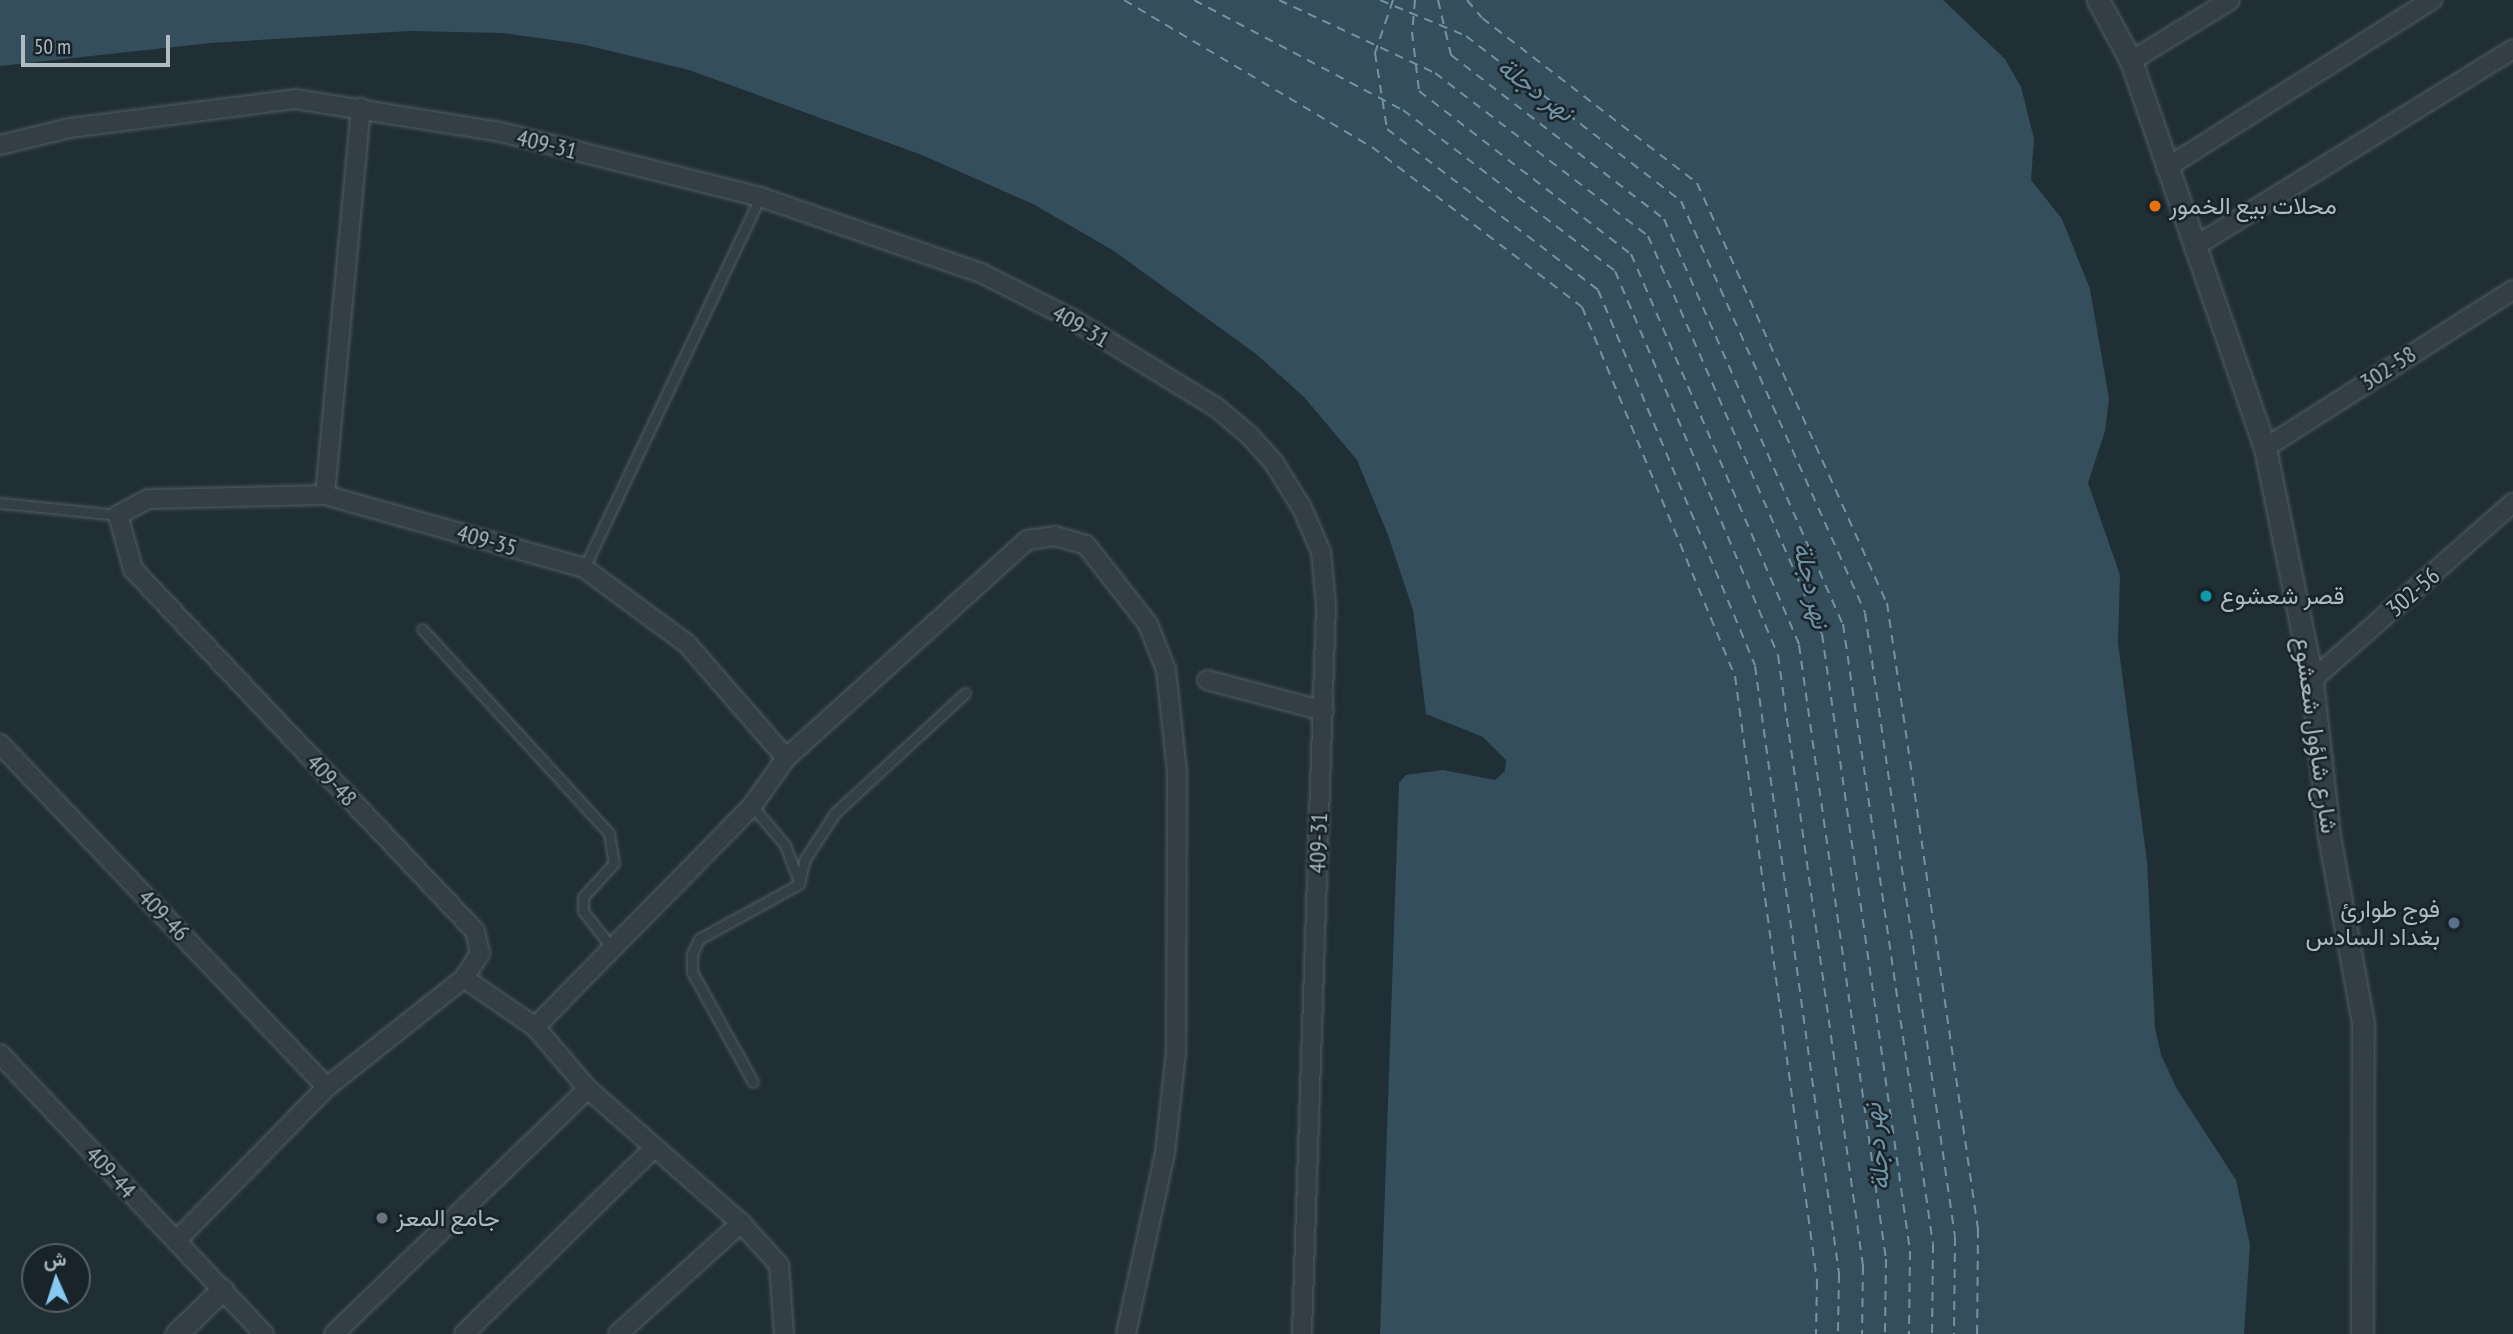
<!DOCTYPE html>
<meta charset="utf-8">
<style>
body{margin:0}
#map{position:relative;width:2513px;height:1334px;overflow:hidden;background:#202e35;font-family:"PT Sans Narrow",Vazirmatn,sans-serif}
div>[style]{position:absolute}
.water>*{inset:0;background:#354e5b}
.ferry>*{height:2px;margin-top:-1px;transform-origin:0;background:repeating-linear-gradient(90deg,#7094a5 0 9px,transparent 0 16px)}
.roads{filter:drop-shadow(0 0 2px #515d63) drop-shadow(0 0 2px #515d63)}
.service>*{height:9px;margin:-4.5px;padding:0 4.5px;transform-origin:4.5px;border-radius:4.5px;background:#333f45}
.minor>*{height:18px;margin:-9px;padding:0 9px;transform-origin:9px;border-radius:9px;background:#333f45}
.tertiary>*{height:21px;margin:-10.5px;padding:0 10.5px;transform-origin:10.5px;border-radius:10.5px;background:#333f45}
.dots>*{width:19px;height:19px;translate:-50% -50%;box-sizing:border-box;border:4px solid #19242a;border-radius:50%}
span{translate:-50% -50%;white-space:nowrap;text-align:center;line-height:1.15;-webkit-text-stroke:5px #19242a;paint-order:stroke}
.street-label{font-size:24px;color:#aebbc2}
.poi-label{font-size:24px;color:#aebbc2}
.left{translate:0 -50%;text-align:left}
.right{translate:-100% -50%;text-align:right}
.water-label{font-size:26px;color:#7094a5;font-style:italic}
.north{position:absolute;left:21px;top:1243px;width:70px;height:70px;box-sizing:border-box;background:#19242a;border:2px solid #556067;border-radius:50%;rotate:357deg;font-size:19px;font-weight:700;line-height:28px;text-align:center;color:#aebbc2}
.north::after{content:'';display:block;margin:auto;width:24px;height:32px;background:#84c9f1;clip-path:polygon(50% 0,100% 100%,50% 72%,0 100%)}
.scale{position:absolute;left:21px;top:35px;width:149px;height:32px;box-sizing:border-box;border:4px solid #aebbc2;border-top:0;padding-left:9px;font-size:21px;line-height:24px;white-space:nowrap;color:#aebbc2;-webkit-text-stroke:5px #19242a;paint-order:stroke}
</style>
<div id="map">
<div class="water">
<div style="clip-path:polygon(0 0,1943px 0,2005px 59px,2021px 87px,2034px 139px,2031px 180px,2062px 219px,2090px 289px,2109px 399px,2105px 431px,2088px 483px,2120px 575px,2118px 643px,2147px 861px,2155px 1028px,2161px 1055px,2177px 1089px,2236px 1180px,2250px 1245px,2244px 1334px,1380px 1334px,1399px 783px,1406px 775px,1443px 770px,1495px 780px,1505px 771px,1506px 760px,1483px 737px,1426px 714px,1413px 610px,1388px 535px,1357px 460px,1304px 397px,1256px 354px,1114px 251px,1033px 204px,922px 155px,689px 70px,581px 44px,502px 33px,410px 31px,210px 43px,0 66px)"></div>
</div>
<div class="ferry">
<div style="left:1124px;top:0;width:288px;rotate:30.7deg"></div>
<div style="left:1372px;top:147px;width:264px;rotate:37.3deg"></div>
<div style="left:1582px;top:307px;width:399px;rotate:67.5deg"></div>
<div style="left:1735px;top:676px;width:611px;rotate:82.28deg"></div>
<div style="left:1817px;top:1281px;width:53px;rotate:91.1deg"></div>
<div style="left:1194px;top:0;width:236px;rotate:27.8deg"></div>
<div style="left:1403px;top:110px;width:266px;rotate:37.2deg"></div>
<div style="left:1615px;top:271px;width:417px;rotate:67deg"></div>
<div style="left:1778px;top:655px;width:617px;rotate:82.08deg"></div>
<div style="left:1863px;top:1266px;width:68px;rotate:90.8deg"></div>
<div style="left:1279px;top:0;width:172px;rotate:25.1deg"></div>
<div style="left:1435px;top:73px;width:268px;rotate:37.4deg"></div>
<div style="left:1648px;top:236px;width:434px;rotate:66.4deg"></div>
<div style="left:1822px;top:634px;width:623px;rotate:81.88deg"></div>
<div style="left:1910px;top:1251px;width:83px;rotate:90.7deg"></div>
<div style="left:1380px;top:0;width:93px;rotate:22.7deg"></div>
<div style="left:1466px;top:36px;width:271px;rotate:37.5deg"></div>
<div style="left:1681px;top:201px;width:451px;rotate:65.9deg"></div>
<div style="left:1865px;top:613px;width:630px;rotate:81.79deg"></div>
<div style="left:1955px;top:1237px;width:97px;rotate:90.6deg"></div>
<div style="left:1393px;top:0;width:56px;rotate:108.8deg"></div>
<div style="left:1375px;top:53px;width:77px;rotate:81deg"></div>
<div style="left:1387px;top:129px;width:265px;rotate:37.3deg"></div>
<div style="left:1598px;top:290px;width:407px;rotate:67.3deg"></div>
<div style="left:1755px;top:666px;width:614px;rotate:82.13deg"></div>
<div style="left:1839px;top:1274px;width:60px;rotate:91deg"></div>
<div style="left:1415px;top:0;width:32px;rotate:95deg"></div>
<div style="left:1412px;top:32px;width:59px;rotate:83.2deg"></div>
<div style="left:1419px;top:91px;width:267px;rotate:37.6deg"></div>
<div style="left:1631px;top:254px;width:426px;rotate:66.7deg"></div>
<div style="left:1799px;top:645px;width:620px;rotate:81.94deg"></div>
<div style="left:1886px;top:1259px;width:75px;rotate:90.8deg"></div>
<div style="left:1438px;top:0;width:57px;rotate:76.7deg"></div>
<div style="left:1451px;top:55px;width:269px;rotate:37.6deg"></div>
<div style="left:1664px;top:219px;width:443px;rotate:66.2deg"></div>
<div style="left:1843px;top:624px;width:626px;rotate:81.74deg"></div>
<div style="left:1933px;top:1244px;width:90px;rotate:90.6deg"></div>
<div style="left:1467px;top:0;width:23px;rotate:50deg"></div>
<div style="left:1482px;top:18px;width:271px;rotate:37.5deg"></div>
<div style="left:1697px;top:183px;width:461px;rotate:65.7deg"></div>
<div style="left:1887px;top:603px;width:633px;rotate:81.73deg"></div>
<div style="left:1978px;top:1229px;width:105px;rotate:90.5deg"></div>
</div>
<div class="roads">
<div class="service">
<div style="left:0;top:503px;width:119px;rotate:5.8deg"></div>
<div style="left:584px;top:568px;width:411px;rotate:-64.6deg"></div>
<div style="left:422px;top:629px;width:277px;rotate:47.5deg"></div>
<div style="left:609px;top:833px;width:30px;rotate:81deg"></div>
<div style="left:614px;top:863px;width:46px;rotate:132.4deg"></div>
<div style="left:583px;top:897px;width:14px;rotate:90deg"></div>
<div style="left:583px;top:911px;width:47px;rotate:51.9deg"></div>
<div style="left:752px;top:806px;width:51px;rotate:49.8deg"></div>
<div style="left:785px;top:845px;width:40px;rotate:69deg"></div>
<div style="left:753px;top:1082px;width:126px;rotate:-119deg"></div>
<div style="left:692px;top:972px;width:18px;rotate:-90deg"></div>
<div style="left:692px;top:954px;width:17px;rotate:-65deg"></div>
<div style="left:699px;top:939px;width:114px;rotate:-28.8deg"></div>
<div style="left:799px;top:884px;width:26px;rotate:-77deg"></div>
<div style="left:805px;top:859px;width:55px;rotate:-56.9deg"></div>
<div style="left:835px;top:813px;width:177px;rotate:-42.7deg"></div>
</div>
<div class="minor">
<div style="left:2131px;top:61px;width:116px;rotate:-31.6deg"></div>
<div style="left:0;top:145px;width:72px;rotate:-13.7deg"></div>
<div style="left:70px;top:128px;width:227px;rotate:-7.3deg"></div>
<div style="left:295px;top:99px;width:208px;rotate:9.1deg"></div>
<div style="left:500px;top:132px;width:268px;rotate:14deg"></div>
<div style="left:760px;top:197px;width:234px;rotate:19deg"></div>
<div style="left:981px;top:273px;width:102px;rotate:26.8deg"></div>
<div style="left:1072px;top:319px;width:170px;rotate:31.5deg"></div>
<div style="left:1217px;top:408px;width:42px;rotate:40.2deg"></div>
<div style="left:1249px;top:435px;width:38px;rotate:48deg"></div>
<div style="left:1274px;top:463px;width:53px;rotate:58.1deg"></div>
<div style="left:1302px;top:508px;width:48px;rotate:66.6deg"></div>
<div style="left:1321px;top:552px;width:53px;rotate:84.6deg"></div>
<div style="left:1326px;top:605px;width:729px;rotate:91.89deg"></div>
<div style="left:2166px;top:168px;width:315px;rotate:-32.3deg"></div>
<div style="left:2194px;top:247px;width:375px;rotate:-31.8deg"></div>
<div style="left:2265px;top:448px;width:294px;rotate:-32.5deg"></div>
<div style="left:325px;top:495px;width:389px;rotate:-84.7deg"></div>
<div style="left:1207px;top:680px;width:121px;rotate:14.8deg"></div>
<div style="left:2312px;top:680px;width:268px;rotate:-41.4deg"></div>
<div style="left:0;top:744px;width:474px;rotate:46.4deg"></div>
<div style="left:535px;top:1027px;width:310px;rotate:-45.5deg"></div>
<div style="left:752px;top:806px;width:59px;rotate:-54.7deg"></div>
<div style="left:786px;top:758px;width:325px;rotate:-42.1deg"></div>
<div style="left:1027px;top:540px;width:28px;rotate:-8deg"></div>
<div style="left:1055px;top:536px;width:32px;rotate:16deg"></div>
<div style="left:1086px;top:545px;width:100px;rotate:51.9deg"></div>
<div style="left:1148px;top:624px;width:49px;rotate:68.6deg"></div>
<div style="left:1166px;top:670px;width:102px;rotate:83.8deg"></div>
<div style="left:1177px;top:771px;width:281px;rotate:90.2deg"></div>
<div style="left:1176px;top:1052px;width:102px;rotate:96.2deg"></div>
<div style="left:1165px;top:1153px;width:185px;rotate:102.2deg"></div>
<div style="left:0;top:1054px;width:385px;rotate:46.7deg"></div>
<div style="left:176px;top:1241px;width:216px;rotate:-45.6deg"></div>
<div style="left:327px;top:1087px;width:175px;rotate:-38.5deg"></div>
<div style="left:334px;top:1334px;width:353px;rotate:-44deg"></div>
<div style="left:464px;top:1334px;width:267px;rotate:-44.4deg"></div>
<div style="left:618px;top:1334px;width:166px;rotate:-42.1deg"></div>
<div style="left:784px;top:1334px;width:69px;rotate:-94.1deg"></div>
<div style="left:779px;top:1265px;width:57px;rotate:-132.1deg"></div>
<div style="left:741px;top:1223px;width:203px;rotate:-138.8deg"></div>
<div style="left:588px;top:1089px;width:82px;rotate:-130.5deg"></div>
<div style="left:535px;top:1027px;width:86px;rotate:-145.4deg"></div>
<div style="left:464px;top:978px;width:30px;rotate:-57deg"></div>
<div style="left:480px;top:953px;width:23px;rotate:-103deg"></div>
<div style="left:475px;top:931px;width:498px;rotate:-133.4deg"></div>
<div style="left:133px;top:569px;width:56px;rotate:-105.5deg"></div>
<div style="left:118px;top:515px;width:34px;rotate:-28deg"></div>
<div style="left:148px;top:499px;width:177px;rotate:-1.3deg"></div>
<div style="left:325px;top:495px;width:269px;rotate:15.7deg"></div>
<div style="left:584px;top:568px;width:128px;rotate:36.4deg"></div>
<div style="left:687px;top:644px;width:151px;rotate:49deg"></div>
</div>
<div class="tertiary">
<div style="left:2098px;top:0;width:69px;rotate:61.6deg"></div>
<div style="left:2131px;top:61px;width:410px;rotate:70.9deg"></div>
<div style="left:2265px;top:448px;width:237px;rotate:78.5deg"></div>
<div style="left:2312px;top:680px;width:157px;rotate:83.8deg"></div>
<div style="left:2329px;top:836px;width:191px;rotate:79.7deg"></div>
<div style="left:2363px;top:1024px;width:310px;rotate:90.2deg"></div>
<div style="left:176px;top:1334px;width:64px;rotate:-43.7deg"></div>
</div>
</div>
<div class="dots">
<div style="left:2155px;top:206px;background:#e8710a"></div>
<div style="left:2206px;top:596px;background:#0f9aa8"></div>
<div style="left:2454px;top:923px;background:#5c6f8a"></div>
<div style="left:382px;top:1218px;background:#6b7280"></div>
</div>
<div class="street-label">
<span style="left:547px;top:144px;rotate:14deg">409-31</span>
<span style="left:1081px;top:326px;rotate:30deg">409-31</span>
<span style="left:2388px;top:368px;rotate:-33deg">302-58</span>
<span style="left:487px;top:540px;rotate:16deg">409-35</span>
<span style="left:2413px;top:592px;rotate:-41deg">302-56</span>
<span style="left:2316px;top:735px;rotate:82deg">شارع شاؤول شعشوع</span>
<span style="left:332px;top:780px;rotate:47deg">409-48</span>
<span style="left:1318px;top:843px;rotate:-88deg">409-31</span>
<span style="left:164px;top:915px;rotate:46deg">409-46</span>
<span style="left:111px;top:1172px;rotate:47deg">409-44</span>
</div>
<div class="poi-label">
<span class="left" style="left:2169px;top:206px">محلات بيع الخمور</span>
<span class="left" style="left:2220px;top:596px">قصر شعشوع</span>
<span class="right" style="left:2440px;top:923px">فوج طوارئ<br>بغداد السادس</span>
<span class="left" style="left:396px;top:1218px">جامع المعز</span>
</div>
<div class="water-label">
<span style="left:1536px;top:89px;rotate:37deg">نهر دجلة</span>
<span style="left:1812px;top:585px;rotate:77deg">نهر دجلة</span>
<span style="left:1876px;top:1147px;rotate:-96deg">نهر دجلة</span>
</div>
<div class="north">ش</div>
<div class="scale">50 m</div>
</div>
